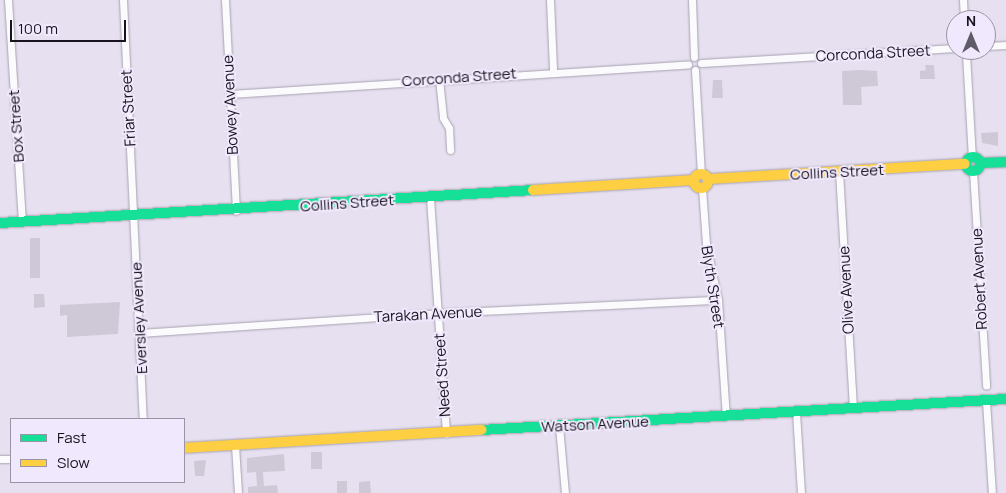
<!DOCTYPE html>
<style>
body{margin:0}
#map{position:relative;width:1006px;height:493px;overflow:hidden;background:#e7e0f1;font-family:Manrope,sans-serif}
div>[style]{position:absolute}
.building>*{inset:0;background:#cfc9d7;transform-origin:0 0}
.roads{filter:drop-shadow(0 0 1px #a7a2af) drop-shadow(0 0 1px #a7a2af)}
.street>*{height:7px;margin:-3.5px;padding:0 3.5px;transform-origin:3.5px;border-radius:3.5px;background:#fbfafd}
.fast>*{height:10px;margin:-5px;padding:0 5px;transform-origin:5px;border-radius:5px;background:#16e098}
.fast>.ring{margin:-5px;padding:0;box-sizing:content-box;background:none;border:10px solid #16e098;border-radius:50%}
.slow>*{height:10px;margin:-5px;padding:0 5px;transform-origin:5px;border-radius:5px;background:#ffcf43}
.slow>.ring{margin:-5px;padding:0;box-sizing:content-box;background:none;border:10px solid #ffcf43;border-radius:50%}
span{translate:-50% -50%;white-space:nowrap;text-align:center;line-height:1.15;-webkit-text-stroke:4px #f0e8fc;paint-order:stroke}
.street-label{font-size:15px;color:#18131f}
.legend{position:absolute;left:10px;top:418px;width:175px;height:65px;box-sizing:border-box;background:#f0e8fc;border:1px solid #9a93a4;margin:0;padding:6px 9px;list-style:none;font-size:15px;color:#18131f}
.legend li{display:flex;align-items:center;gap:10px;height:25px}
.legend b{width:25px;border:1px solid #9a93a4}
.north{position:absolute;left:946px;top:10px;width:50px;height:50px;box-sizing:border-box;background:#f0e8fc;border:1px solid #9a93a4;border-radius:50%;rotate:0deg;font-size:14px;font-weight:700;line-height:20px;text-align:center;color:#18131f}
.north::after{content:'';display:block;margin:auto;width:18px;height:22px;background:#605b68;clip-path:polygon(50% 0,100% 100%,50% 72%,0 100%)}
.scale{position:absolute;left:10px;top:20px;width:116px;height:22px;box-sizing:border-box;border:2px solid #18131f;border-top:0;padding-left:6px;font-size:15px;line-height:18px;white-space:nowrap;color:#18131f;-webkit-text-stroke:4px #f0e8fc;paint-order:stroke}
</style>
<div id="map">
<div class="building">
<div style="clip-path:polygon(925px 65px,934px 65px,935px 79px,920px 79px,920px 71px,926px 70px)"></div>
<div style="clip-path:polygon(861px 70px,877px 71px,878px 86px,861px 87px,862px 105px,843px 105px,842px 71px)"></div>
<div style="clip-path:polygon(713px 80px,722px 80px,723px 98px,712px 98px)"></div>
<div style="clip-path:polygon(998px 132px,998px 146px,982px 143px,981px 133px)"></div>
<div style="left:30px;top:238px;width:10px;height:40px"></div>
<div style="clip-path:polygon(34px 294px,44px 294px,45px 307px,34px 308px)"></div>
<div style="clip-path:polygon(120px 302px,118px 334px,67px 337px,67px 315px,60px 316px,60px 305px)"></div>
<div style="left:311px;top:452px;width:11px;height:17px"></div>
<div style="clip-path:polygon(284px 454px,285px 471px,263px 472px,264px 486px,277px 485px,278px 493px,248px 493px,248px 487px,257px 486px,256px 472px,247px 473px,247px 458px)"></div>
<div style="clip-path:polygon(206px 460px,204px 476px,195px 476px,194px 461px)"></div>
<div style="left:337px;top:481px;width:10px;height:12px"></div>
<div style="clip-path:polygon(370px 481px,371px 493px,359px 493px,359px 482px)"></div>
</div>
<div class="roads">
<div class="street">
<div style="left:8px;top:0;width:222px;rotate:86.4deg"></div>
<div style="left:123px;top:0;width:419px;rotate:87.3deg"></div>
<div style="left:225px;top:0;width:211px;rotate:87deg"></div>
<div style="left:550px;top:0;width:70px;rotate:87.5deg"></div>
<div style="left:692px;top:0;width:57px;rotate:88deg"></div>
<div style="left:963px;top:0;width:20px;rotate:87deg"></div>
<div style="left:986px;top:46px;width:20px;rotate:-3deg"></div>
<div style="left:966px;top:54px;width:103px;rotate:86.7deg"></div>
<div style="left:701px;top:63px;width:255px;rotate:-3.4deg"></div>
<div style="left:695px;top:70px;width:103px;rotate:86.7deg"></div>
<div style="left:439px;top:79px;width:39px;rotate:84deg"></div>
<div style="left:443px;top:118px;width:12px;rotate:59deg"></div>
<div style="left:449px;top:128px;width:22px;rotate:87deg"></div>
<div style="left:230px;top:94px;width:459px;rotate:-3.7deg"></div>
<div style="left:973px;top:171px;width:215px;rotate:86.5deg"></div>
<div style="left:839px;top:172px;width:237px;rotate:86.6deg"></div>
<div style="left:702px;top:188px;width:56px;rotate:85.9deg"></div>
<div style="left:706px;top:244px;width:57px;rotate:77.9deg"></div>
<div style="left:718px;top:300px;width:116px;rotate:86.1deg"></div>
<div style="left:430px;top:198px;width:236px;rotate:86.1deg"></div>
<div style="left:139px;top:333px;width:300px;rotate:-3.8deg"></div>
<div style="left:438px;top:313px;width:280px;rotate:-2.7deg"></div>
<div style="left:986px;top:401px;width:92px;rotate:86.3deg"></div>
<div style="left:796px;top:412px;width:81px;rotate:86.5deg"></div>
<div style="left:559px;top:426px;width:67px;rotate:84.9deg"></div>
<div style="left:235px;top:445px;width:48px;rotate:86.4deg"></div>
<div style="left:0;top:459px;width:11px"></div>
</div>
<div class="fast">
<div class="ring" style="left:966px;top:157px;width:4px;height:4px"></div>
<div style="left:980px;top:163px;width:26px;rotate:-2deg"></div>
<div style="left:0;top:223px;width:534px;rotate:-3.54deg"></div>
<div style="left:481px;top:430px;width:526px;rotate:-3.38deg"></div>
</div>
<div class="slow">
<div class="ring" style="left:694px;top:174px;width:4px;height:4px"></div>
<div style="left:709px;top:179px;width:256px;rotate:-3.4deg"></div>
<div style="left:533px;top:190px;width:161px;rotate:-3.6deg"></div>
<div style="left:184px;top:448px;width:298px;rotate:-3.5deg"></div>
</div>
</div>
<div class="street-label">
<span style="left:873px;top:53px;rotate:-3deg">Corconda Street</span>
<span style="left:459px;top:77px;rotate:-4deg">Corconda Street</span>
<span style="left:230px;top:105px;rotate:-93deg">Bowey Avenue</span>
<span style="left:128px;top:108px;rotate:-93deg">Friar Street</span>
<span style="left:16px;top:126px;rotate:-94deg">Box Street</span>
<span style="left:837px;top:172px;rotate:-3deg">Collins Street</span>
<span style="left:347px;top:203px;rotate:-4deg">Collins Street</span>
<span style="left:979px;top:279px;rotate:-93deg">Robert Avenue</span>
<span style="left:713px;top:287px;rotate:81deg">Blyth Street</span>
<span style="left:846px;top:290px;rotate:-93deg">Olive Avenue</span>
<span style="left:428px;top:314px;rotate:-3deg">Tarakan Avenue</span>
<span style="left:139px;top:318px;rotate:-93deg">Eversley Avenue</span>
<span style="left:442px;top:375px;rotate:-94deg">Need Street</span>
<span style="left:595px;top:424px;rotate:-3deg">Watson Avenue</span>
</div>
<ul class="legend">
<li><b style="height:6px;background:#16e098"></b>Fast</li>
<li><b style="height:6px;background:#ffcf43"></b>Slow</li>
</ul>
<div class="north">N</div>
<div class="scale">100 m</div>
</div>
